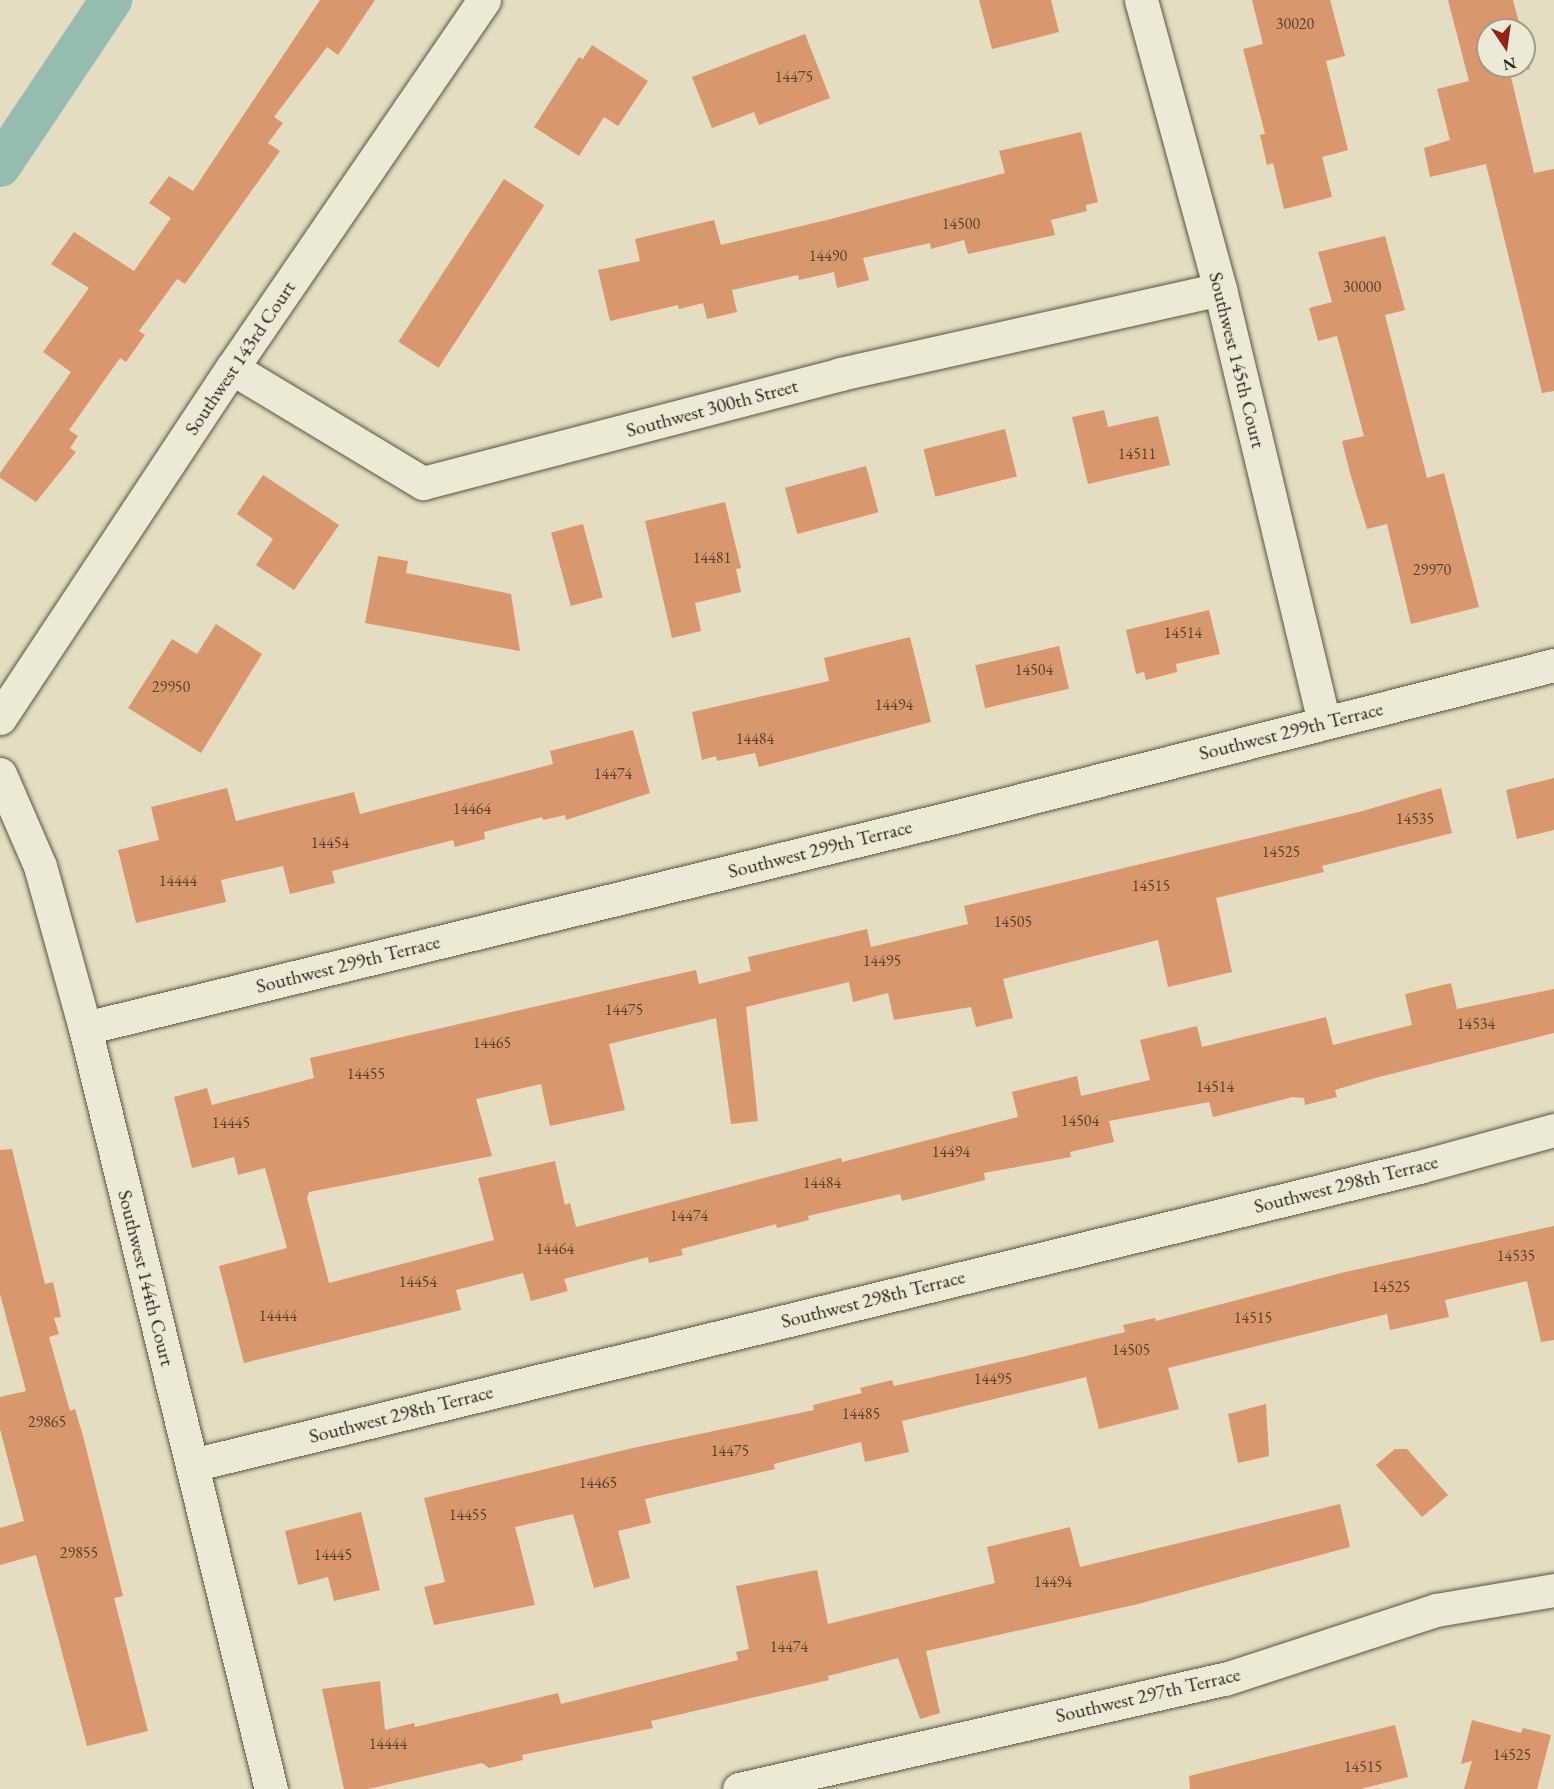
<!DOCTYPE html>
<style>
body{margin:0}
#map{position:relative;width:1554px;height:1789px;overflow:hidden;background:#e4ddc2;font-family:"EB Garamond",serif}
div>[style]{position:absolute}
.canal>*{height:42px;margin:-21px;padding:0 21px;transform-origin:21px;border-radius:21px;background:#95bcb1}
.building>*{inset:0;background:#d8976d;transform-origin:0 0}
.roads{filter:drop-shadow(0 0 2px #5c5343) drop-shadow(0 0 2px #5c5343)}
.minor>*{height:33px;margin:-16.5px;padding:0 16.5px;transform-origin:16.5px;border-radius:16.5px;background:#ede9d7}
span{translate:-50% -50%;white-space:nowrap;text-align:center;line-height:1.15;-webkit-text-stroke:5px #ede9d7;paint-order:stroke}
.number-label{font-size:16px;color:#59422e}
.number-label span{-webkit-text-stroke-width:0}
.street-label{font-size:20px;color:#2f2519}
.north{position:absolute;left:1476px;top:18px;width:60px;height:60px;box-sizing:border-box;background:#ede9d7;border:2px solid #a19b8b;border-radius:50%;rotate:167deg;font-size:16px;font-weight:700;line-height:24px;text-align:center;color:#2f2519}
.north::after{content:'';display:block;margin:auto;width:21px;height:27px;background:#8f2418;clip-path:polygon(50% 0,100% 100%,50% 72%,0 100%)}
</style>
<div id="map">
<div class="canal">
<div style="left:0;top:166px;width:200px;rotate:-56.2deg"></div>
</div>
<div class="building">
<div style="clip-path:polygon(320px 0,375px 0,338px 55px,327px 47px,274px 117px,283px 123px,268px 143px,280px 151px,185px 284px,177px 279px,139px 331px,145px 335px,126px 362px,120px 358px,69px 430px,78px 436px,70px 448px,76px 452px,36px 502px,0 478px,0 473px,71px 372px,43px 352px,89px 288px,51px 264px,74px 232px,134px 271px,171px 218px,149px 203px,169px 176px,193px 191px)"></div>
<div style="clip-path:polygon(979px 0,1051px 0,1059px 32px,992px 49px)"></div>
<div style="clip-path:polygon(1252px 0,1330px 0,1345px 56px,1326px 61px,1348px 150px,1322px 157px,1332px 197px,1284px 209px,1273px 163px,1267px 165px,1260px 135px,1265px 134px,1243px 49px,1263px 44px)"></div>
<div style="clip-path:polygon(1448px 0,1513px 0,1521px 30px,1488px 30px,1488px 66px,1524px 66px,1524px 43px,1530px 69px,1510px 73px,1534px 173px,1554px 169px,1554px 391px,1542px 393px,1486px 164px,1430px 177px,1424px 148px,1450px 140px,1437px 89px,1469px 81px)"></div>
<div style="clip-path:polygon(805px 34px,830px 98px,759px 125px,754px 112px,712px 128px,692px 77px)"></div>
<div style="clip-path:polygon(592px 45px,648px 81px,618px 126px,604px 117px,579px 156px,534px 127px,579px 57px,583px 59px)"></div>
<div style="clip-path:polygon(1081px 132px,1098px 202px,1086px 205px,1087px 211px,1051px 220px,1055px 235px,968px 254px,964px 240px,931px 249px,930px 243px,863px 258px,869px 280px,837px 288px,834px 272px,799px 280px,798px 275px,732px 290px,737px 312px,707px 319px,703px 303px,679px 309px,678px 305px,610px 321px,598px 270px,640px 261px,635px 239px,714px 220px,721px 245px,831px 219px,1005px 173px,999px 151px)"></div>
<div style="left:504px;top:179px;width:48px;height:194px;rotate:33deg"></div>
<div style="clip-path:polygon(1385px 236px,1405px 310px,1385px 315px,1427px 478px,1444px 473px,1479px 607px,1411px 624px,1387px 524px,1367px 529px,1350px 473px,1342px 441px,1364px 436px,1337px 336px,1318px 341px,1309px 308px,1332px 302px,1318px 252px)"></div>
<div style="clip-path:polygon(1104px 410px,1108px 427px,1158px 416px,1170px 465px,1088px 484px,1072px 417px)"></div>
<div style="left:1005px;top:429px;width:49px;height:84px;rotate:76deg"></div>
<div style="left:866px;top:466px;width:48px;height:84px;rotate:75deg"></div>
<div style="clip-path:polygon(263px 475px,339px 525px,294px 590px,256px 565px,273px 539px,237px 514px)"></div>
<div style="clip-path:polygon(725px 502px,741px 568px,736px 569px,741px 592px,695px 603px,701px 631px,672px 638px,645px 521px)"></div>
<div style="left:583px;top:524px;width:76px;height:33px;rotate:75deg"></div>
<div style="clip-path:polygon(378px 556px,408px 561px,406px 573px,511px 594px,520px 651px,365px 623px)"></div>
<div style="clip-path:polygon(1209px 610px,1220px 654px,1176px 664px,1177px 672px,1146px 680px,1144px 672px,1136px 674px,1126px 630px)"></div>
<div style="clip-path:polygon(216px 624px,262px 654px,201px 753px,128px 708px,172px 639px,197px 654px)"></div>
<div style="clip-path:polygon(910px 637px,931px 722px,759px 767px,755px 753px,717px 761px,716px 756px,702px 760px,692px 712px,829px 681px,824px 658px)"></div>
<div style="left:1059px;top:646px;width:44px;height:86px;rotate:77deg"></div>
<div style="clip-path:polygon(633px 730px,650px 793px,566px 820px,565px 815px,543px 820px,542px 817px,484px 832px,485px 839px,455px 847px,453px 840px,332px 871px,335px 883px,290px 894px,283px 866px,221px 880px,226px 902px,136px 923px,118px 850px,159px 840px,151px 807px,227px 788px,236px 821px,354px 792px,360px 814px,553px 764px,550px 751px)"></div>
<div style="clip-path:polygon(1554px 778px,1554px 830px,1517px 839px,1506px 790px)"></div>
<div style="clip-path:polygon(1441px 788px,1452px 833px,1322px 866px,1324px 872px,1216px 898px,1232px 972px,1168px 987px,1158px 940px,1003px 979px,1013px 1018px,976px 1027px,971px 1007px,894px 1020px,888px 993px,853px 1002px,849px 982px,746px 1007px,758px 1121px,731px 1124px,716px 1018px,609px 1044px,625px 1110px,550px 1126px,541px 1084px,476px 1099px,492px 1156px,309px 1192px,307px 1198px,329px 1283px,494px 1240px,478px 1178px,555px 1161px,565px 1205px,570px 1203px,576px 1227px,841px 1158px,842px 1162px,1018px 1117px,1012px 1092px,1077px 1076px,1081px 1096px,1150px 1080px,1140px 1040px,1197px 1026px,1202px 1047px,1326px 1017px,1333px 1045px,1412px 1025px,1405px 994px,1451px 983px,1457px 1009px,1554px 989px,1554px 1033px,1375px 1078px,1335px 1090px,1337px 1097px,1305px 1105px,1304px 1098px,1293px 1097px,1213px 1117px,1209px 1102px,1109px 1121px,1114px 1142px,1070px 1152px,1071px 1157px,984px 1173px,985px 1180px,902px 1201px,900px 1194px,808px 1216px,809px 1220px,777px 1228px,776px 1224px,681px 1249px,683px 1255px,649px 1263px,648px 1257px,564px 1279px,568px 1291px,531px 1301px,523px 1273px,456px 1290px,461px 1310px,244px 1363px,219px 1266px,287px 1248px,265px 1168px,238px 1175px,234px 1157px,192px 1168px,174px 1097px,207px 1088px,212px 1105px,314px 1078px,310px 1058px,696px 970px,699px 984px,751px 971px,748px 957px,867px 929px,871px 947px,968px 924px,964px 906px,1359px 812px)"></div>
<div style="clip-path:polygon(12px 1149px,45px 1284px,53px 1282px,61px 1317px,54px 1318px,59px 1334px,49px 1337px,70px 1411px,75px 1409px,83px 1436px,123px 1596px,114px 1598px,148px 1731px,87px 1746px,36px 1555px,0 1565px,0 1528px,24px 1521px,0 1429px,0 1397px,26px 1391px,0 1294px,0 1150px)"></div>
<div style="clip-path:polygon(1554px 1226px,1554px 1340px,1541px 1342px,1527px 1281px,1445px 1300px,1449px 1317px,1390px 1330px,1387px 1314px,1168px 1368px,1179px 1409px,1099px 1429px,1086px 1377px,902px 1421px,909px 1452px,865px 1462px,861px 1442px,774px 1464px,775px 1469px,645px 1499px,651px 1523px,618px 1531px,630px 1578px,594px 1588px,573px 1514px,515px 1527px,535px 1605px,434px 1625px,424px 1587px,445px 1582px,424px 1498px,633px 1448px,814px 1410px,813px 1405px,862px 1393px,860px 1388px,892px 1380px,894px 1386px,1026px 1356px,1125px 1332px,1123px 1325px,1155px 1318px,1156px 1321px,1341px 1273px)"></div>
<div style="clip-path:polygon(1266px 1404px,1269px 1456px,1238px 1463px,1228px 1414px)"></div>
<div style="clip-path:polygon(1395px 1449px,1407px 1449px,1448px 1495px,1422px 1517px,1376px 1465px)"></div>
<div style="clip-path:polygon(1340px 1504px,1350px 1547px,1138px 1604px,926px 1651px,940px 1713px,920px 1719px,898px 1658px,828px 1676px,829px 1680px,651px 1721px,653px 1728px,522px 1755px,523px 1760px,489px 1768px,482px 1763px,368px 1789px,344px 1789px,322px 1689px,380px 1681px,385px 1730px,414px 1723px,415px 1727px,558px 1693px,561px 1704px,738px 1660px,736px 1652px,749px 1649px,736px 1586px,817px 1570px,828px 1624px,995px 1583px,987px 1547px,1070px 1527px,1080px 1567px)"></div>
<div style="clip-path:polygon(361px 1512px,380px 1590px,334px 1601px,328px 1577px,298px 1585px,285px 1531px)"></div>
<div style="clip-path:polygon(1472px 1720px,1521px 1733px,1523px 1728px,1551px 1735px,1537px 1789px,1464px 1789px,1472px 1761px,1461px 1764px)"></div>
<div style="clip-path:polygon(1395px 1725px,1408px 1777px,1361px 1789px,1190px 1789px,1189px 1776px)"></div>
</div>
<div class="roads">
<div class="minor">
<div style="left:1141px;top:0;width:300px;rotate:74.7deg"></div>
<div style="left:1220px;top:289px;width:445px;rotate:76.5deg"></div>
<div style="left:232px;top:368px;width:223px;rotate:31.1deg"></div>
<div style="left:423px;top:483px;width:431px;rotate:-14.6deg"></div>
<div style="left:840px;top:374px;width:389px;rotate:-12.6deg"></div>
<div style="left:0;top:718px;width:420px;rotate:-56.5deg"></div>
<div style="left:232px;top:368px;width:446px;rotate:-55.6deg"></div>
<div style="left:0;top:774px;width:100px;rotate:66.5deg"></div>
<div style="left:40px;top:866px;width:168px;rotate:74.5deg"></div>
<div style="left:85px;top:1028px;width:783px;rotate:76.27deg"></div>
<div style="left:85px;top:1028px;width:894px;rotate:-13.65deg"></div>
<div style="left:954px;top:817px;width:619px;rotate:-14.22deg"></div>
<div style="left:192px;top:1465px;width:1263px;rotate:-13.65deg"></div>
<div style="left:1419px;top:1167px;width:140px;rotate:-15.3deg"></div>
<div style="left:739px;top:1789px;width:498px;rotate:-12.8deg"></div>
<div style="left:1225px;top:1679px;width:222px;rotate:-18.1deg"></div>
<div style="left:1436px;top:1610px;width:120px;rotate:-9.6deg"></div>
</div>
</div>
<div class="number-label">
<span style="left:1295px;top:24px">30020</span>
<span style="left:794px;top:77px">14475</span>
<span style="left:961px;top:224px">14500</span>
<span style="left:828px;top:256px">14490</span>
<span style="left:1362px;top:287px">30000</span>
<span style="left:1137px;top:454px">14511</span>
<span style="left:712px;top:558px">14481</span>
<span style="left:1432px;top:570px">29970</span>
<span style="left:1183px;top:633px">14514</span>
<span style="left:1034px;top:670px">14504</span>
<span style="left:171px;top:687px">29950</span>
<span style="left:894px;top:705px">14494</span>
<span style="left:755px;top:739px">14484</span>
<span style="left:613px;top:774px">14474</span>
<span style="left:472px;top:809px">14464</span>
<span style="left:1415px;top:819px">14535</span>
<span style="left:330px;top:843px">14454</span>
<span style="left:1281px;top:852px">14525</span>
<span style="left:178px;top:881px">14444</span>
<span style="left:1151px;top:886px">14515</span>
<span style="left:1013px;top:922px">14505</span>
<span style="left:882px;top:961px">14495</span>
<span style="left:624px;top:1010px">14475</span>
<span style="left:1476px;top:1024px">14534</span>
<span style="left:492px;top:1043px">14465</span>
<span style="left:366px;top:1074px">14455</span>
<span style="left:1215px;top:1087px">14514</span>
<span style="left:1080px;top:1121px">14504</span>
<span style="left:231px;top:1123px">14445</span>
<span style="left:951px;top:1152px">14494</span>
<span style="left:822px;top:1183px">14484</span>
<span style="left:689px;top:1216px">14474</span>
<span style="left:555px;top:1249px">14464</span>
<span style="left:1516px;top:1256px">14535</span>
<span style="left:418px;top:1282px">14454</span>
<span style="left:1391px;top:1287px">14525</span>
<span style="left:278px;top:1316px">14444</span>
<span style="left:1253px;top:1318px">14515</span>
<span style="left:1131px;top:1350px">14505</span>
<span style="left:993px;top:1379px">14495</span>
<span style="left:861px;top:1414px">14485</span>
<span style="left:47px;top:1422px">29865</span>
<span style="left:730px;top:1451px">14475</span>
<span style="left:598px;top:1483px">14465</span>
<span style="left:468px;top:1515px">14455</span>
<span style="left:79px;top:1553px">29855</span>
<span style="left:333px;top:1555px">14445</span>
<span style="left:1053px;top:1582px">14494</span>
<span style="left:789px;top:1647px">14474</span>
<span style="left:388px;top:1744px">14444</span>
<span style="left:1512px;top:1755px">14525</span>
<span style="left:1363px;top:1767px">14515</span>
</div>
<div class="street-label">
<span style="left:240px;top:358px;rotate:-56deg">Southwest 143rd Court</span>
<span style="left:1237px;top:360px;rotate:76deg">Southwest 145th Court</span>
<span style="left:712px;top:408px;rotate:-15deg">Southwest 300th Street</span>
<span style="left:1291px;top:731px;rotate:-14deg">Southwest 299th Terrace</span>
<span style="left:820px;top:849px;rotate:-14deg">Southwest 299th Terrace</span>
<span style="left:348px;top:964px;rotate:-14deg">Southwest 299th Terrace</span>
<span style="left:1346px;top:1184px;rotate:-14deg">Southwest 298th Terrace</span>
<span style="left:146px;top:1278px;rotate:76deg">Southwest 144th Court</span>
<span style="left:873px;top:1299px;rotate:-14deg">Southwest 298th Terrace</span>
<span style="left:401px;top:1414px;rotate:-14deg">Southwest 298th Terrace</span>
<span style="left:1148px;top:1695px;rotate:-13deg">Southwest 297th Terrace</span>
</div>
<div class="north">N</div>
</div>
